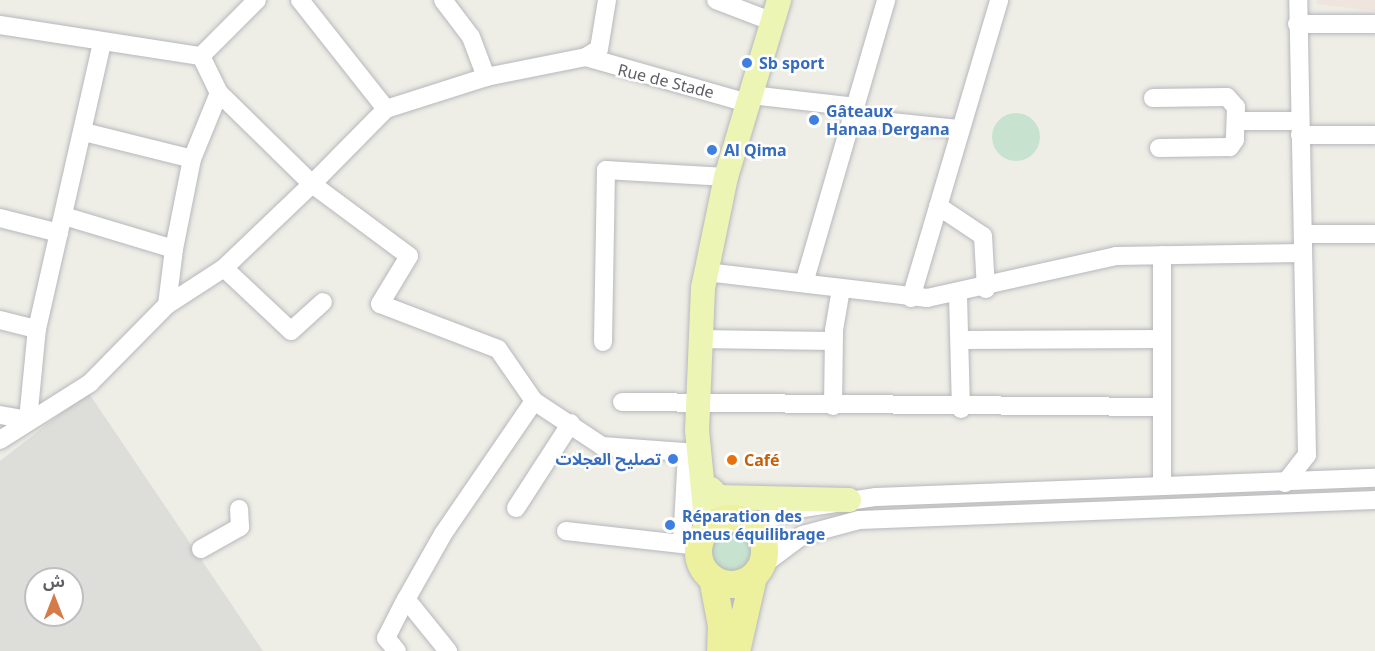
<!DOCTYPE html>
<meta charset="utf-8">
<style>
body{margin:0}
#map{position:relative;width:1375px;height:651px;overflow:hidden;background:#eeeee7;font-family:"Noto Sans","Noto Sans Arabic",sans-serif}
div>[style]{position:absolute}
.industrial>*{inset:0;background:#ddddd9}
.medical>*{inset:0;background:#f0e4de}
.green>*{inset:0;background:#c7e3cf}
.round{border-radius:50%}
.roads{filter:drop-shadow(0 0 2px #b7b7bc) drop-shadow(0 0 2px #b7b7bc)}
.minor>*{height:18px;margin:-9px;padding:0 9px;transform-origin:9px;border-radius:9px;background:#fff}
.major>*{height:24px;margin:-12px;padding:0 12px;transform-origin:12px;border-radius:12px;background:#edf5b5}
.highway>*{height:27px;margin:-13.5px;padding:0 13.5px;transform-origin:13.5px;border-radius:13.5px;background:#edf09c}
.highway>.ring{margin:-13.5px;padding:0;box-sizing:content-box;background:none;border:27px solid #edf09c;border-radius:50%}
.dots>*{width:16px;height:16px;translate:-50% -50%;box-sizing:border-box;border:3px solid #fff;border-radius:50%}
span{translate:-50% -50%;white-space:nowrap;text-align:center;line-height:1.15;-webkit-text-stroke:5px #fff;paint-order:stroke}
.shop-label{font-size:16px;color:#366cbe;font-weight:700}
.left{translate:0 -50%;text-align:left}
.right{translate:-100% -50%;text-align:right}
.street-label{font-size:16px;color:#5e5f65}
.food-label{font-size:16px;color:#c56008;font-weight:700}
.north{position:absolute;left:24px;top:567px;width:60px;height:60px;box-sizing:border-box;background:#fff;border:2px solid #bfbfc1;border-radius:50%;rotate:0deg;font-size:16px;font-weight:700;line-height:24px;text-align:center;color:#5e5f65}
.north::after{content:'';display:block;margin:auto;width:21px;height:27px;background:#d47b48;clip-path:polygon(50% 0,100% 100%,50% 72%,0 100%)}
</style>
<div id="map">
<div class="industrial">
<div style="clip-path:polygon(evenodd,88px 392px,263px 651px,0 651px,0 461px,88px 392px,36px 579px,72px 579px,72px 615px,36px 615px,36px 579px)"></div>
</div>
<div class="medical">
<div style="clip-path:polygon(1317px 0,1375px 0,1375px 11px,1316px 4px)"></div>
</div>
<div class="green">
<div class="round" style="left:992px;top:113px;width:48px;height:48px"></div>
<div class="round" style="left:710px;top:528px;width:46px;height:46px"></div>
</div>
<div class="roads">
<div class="minor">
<div style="left:300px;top:0;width:139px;rotate:51.7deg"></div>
<div style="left:443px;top:0;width:46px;rotate:52.9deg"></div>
<div style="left:471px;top:37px;width:43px;rotate:69.4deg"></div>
<div style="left:716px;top:0;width:61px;rotate:21.1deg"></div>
<div style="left:1297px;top:24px;width:78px"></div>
<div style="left:0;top:25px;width:203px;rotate:8.8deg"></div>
<div style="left:201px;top:56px;width:79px;rotate:-45deg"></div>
<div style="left:586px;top:57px;width:168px;rotate:15.9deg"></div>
<div style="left:751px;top:95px;width:106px;rotate:6.5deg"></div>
<div style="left:1153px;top:98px;width:74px;rotate:-0.8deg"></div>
<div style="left:1227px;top:97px;width:13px;rotate:48deg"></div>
<div style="left:1236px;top:107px;width:33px;rotate:92deg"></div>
<div style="left:1235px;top:140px;width:9px;rotate:126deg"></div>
<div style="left:1230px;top:147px;width:71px;rotate:179.2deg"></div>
<div style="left:853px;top:118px;width:108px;rotate:5.9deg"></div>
<div style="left:1236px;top:121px;width:63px"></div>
<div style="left:84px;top:132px;width:111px;rotate:14deg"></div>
<div style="left:1300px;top:135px;width:75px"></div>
<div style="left:938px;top:206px;width:54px;rotate:33.7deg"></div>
<div style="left:983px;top:236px;width:53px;rotate:86.8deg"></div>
<div style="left:64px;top:216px;width:115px;rotate:16.7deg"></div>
<div style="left:174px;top:249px;width:56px;rotate:97.1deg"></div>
<div style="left:0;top:218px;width:61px;rotate:14.3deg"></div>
<div style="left:1303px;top:234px;width:72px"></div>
<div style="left:174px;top:249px;width:92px;rotate:-78.7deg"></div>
<div style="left:192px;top:159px;width:71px;rotate:-67.8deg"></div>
<div style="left:1162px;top:255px;width:231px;rotate:90deg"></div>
<div style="left:224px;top:268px;width:92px;rotate:43.2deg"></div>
<div style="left:291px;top:331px;width:43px;rotate:-42.2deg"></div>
<div style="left:706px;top:272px;width:223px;rotate:6.7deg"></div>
<div style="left:927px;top:298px;width:194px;rotate:-12.5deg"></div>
<div style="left:1116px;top:256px;width:187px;rotate:-0.9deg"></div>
<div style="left:804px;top:283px;width:295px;rotate:-73.8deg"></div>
<div style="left:958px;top:295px;width:114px;rotate:88.5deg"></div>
<div style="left:911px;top:298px;width:311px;rotate:-73.5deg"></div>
<div style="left:0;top:320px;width:38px;rotate:14deg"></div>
<div style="left:699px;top:339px;width:134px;rotate:0.9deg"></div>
<div style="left:960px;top:340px;width:200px;rotate:-0.3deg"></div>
<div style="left:603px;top:342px;width:172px;rotate:-89deg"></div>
<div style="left:606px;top:170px;width:120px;rotate:3.3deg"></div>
<div style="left:534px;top:401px;width:82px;rotate:33.5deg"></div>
<div style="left:602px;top:446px;width:96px;rotate:4.2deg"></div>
<div style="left:622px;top:402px;width:538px;rotate:0.53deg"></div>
<div style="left:833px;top:406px;width:76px;rotate:-89.2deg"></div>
<div style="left:834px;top:330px;width:42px;rotate:-80.3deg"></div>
<div style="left:0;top:415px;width:28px;rotate:10deg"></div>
<div style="left:28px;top:420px;width:91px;rotate:-84.4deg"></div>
<div style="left:37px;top:329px;width:294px;rotate:-77.2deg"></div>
<div style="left:0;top:440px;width:107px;rotate:-32.3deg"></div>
<div style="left:90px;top:383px;width:110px;rotate:-45.4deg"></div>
<div style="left:167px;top:305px;width:68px;rotate:-33deg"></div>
<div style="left:224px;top:268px;width:122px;rotate:-43.7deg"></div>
<div style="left:312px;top:184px;width:130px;rotate:-135.6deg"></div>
<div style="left:219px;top:93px;width:41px;rotate:-115.9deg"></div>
<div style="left:1285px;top:483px;width:36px;rotate:-52deg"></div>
<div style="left:1307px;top:455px;width:455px;rotate:-91.1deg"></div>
<div style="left:516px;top:508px;width:101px;rotate:-57.1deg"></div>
<div style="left:749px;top:524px;width:56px;rotate:-16.5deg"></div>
<div style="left:803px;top:508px;width:74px;rotate:-8.6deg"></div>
<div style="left:876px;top:497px;width:499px;rotate:-2.2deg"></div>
<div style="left:566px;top:531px;width:134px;rotate:6.4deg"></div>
<div style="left:682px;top:543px;width:90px;rotate:-86.8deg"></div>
<div style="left:201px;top:549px;width:45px;rotate:-29.4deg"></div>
<div style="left:240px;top:527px;width:18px;rotate:-93deg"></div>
<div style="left:760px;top:567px;width:54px;rotate:-36.7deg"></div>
<div style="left:803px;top:535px;width:58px;rotate:-15deg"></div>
<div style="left:859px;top:520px;width:516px;rotate:-2.22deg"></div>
<div style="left:406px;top:599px;width:67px;rotate:51.1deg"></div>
<div style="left:397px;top:651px;width:17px;rotate:-130deg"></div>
<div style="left:386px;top:638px;width:39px;rotate:-63deg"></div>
<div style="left:404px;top:603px;width:79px;rotate:-60.5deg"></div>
<div style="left:443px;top:534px;width:161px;rotate:-55.6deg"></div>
<div style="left:534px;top:401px;width:63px;rotate:-124.7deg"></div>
<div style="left:498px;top:349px;width:126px;rotate:-159.1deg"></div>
<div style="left:380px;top:304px;width:56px;rotate:-58.9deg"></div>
<div style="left:409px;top:256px;width:121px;rotate:-143.4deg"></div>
<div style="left:312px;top:184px;width:105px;rotate:-45.4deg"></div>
<div style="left:386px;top:109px;width:105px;rotate:-17.7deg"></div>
<div style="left:486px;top:77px;width:102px;rotate:-11.3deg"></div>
<div style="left:586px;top:57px;width:15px;rotate:-32deg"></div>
<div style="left:599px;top:49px;width:50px;rotate:-80.7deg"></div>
</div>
<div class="major">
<div style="left:711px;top:489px;width:43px;rotate:45.9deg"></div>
<div style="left:717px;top:497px;width:132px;rotate:1.3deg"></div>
<div style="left:707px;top:529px;width:99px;rotate:-95.8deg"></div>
<div style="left:697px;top:431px;width:143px;rotate:-87.6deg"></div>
<div style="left:703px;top:288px;width:113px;rotate:-78.3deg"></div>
<div style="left:726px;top:177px;width:185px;rotate:-73.3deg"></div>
</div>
<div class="highway">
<div class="ring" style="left:698px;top:518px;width:39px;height:39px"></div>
<div style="left:712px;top:578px;width:48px;rotate:79.2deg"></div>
<div style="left:721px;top:625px;width:26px;rotate:92deg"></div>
<div style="left:736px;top:651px;width:77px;rotate:-77.2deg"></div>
</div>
</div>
<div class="dots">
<div style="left:747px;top:63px;background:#3f7fe0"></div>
<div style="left:814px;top:120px;background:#3f7fe0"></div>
<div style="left:712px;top:150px;background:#3f7fe0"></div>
<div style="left:673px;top:459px;background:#3f7fe0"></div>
<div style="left:732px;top:460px;background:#e8710a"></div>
<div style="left:670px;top:525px;background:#3f7fe0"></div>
</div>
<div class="shop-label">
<span class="left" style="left:759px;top:63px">Sb sport</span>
<span class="left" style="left:826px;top:120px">Gâteaux<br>Hanaa Dergana</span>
<span class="left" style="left:724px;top:150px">Al Qima</span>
<span class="right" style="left:661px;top:459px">تصليح العجلات</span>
<span class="left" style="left:682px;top:525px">Réparation des<br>pneus équilibrage</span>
</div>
<div class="street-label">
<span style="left:666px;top:81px;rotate:14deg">Rue de Stade</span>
</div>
<div class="food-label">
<span class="left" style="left:744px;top:460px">Café</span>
</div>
<div class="north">ش</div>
</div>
